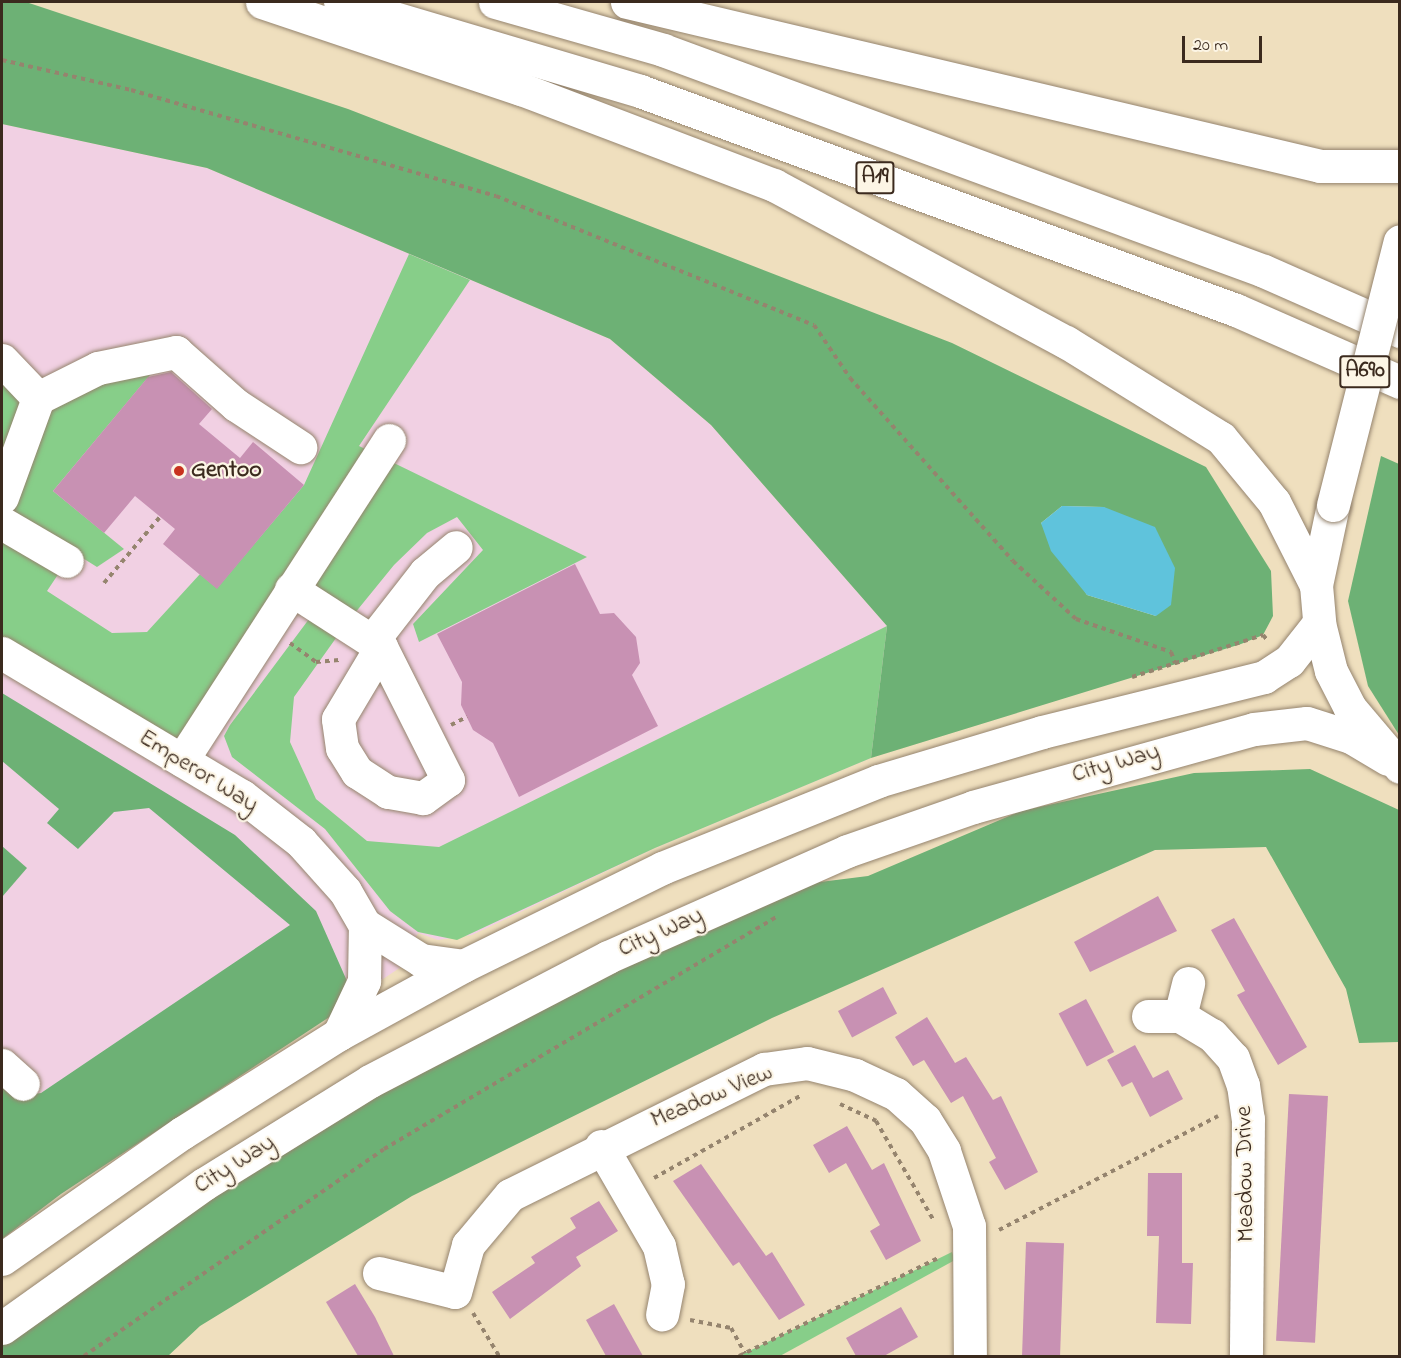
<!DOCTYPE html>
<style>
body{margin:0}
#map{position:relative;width:1401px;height:1358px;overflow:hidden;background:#efdfbe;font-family:"Indie Flower",sans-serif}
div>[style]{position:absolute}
.built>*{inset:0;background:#f1d0e3}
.green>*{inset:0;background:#87ce89}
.forest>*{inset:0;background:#6db175}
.water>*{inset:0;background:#5fc3dc}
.building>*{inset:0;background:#c891b3;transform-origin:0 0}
.path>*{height:4px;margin-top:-2px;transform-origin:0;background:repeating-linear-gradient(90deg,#95846e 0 4.5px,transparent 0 9px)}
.roads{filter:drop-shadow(0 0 2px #95846e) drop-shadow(0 0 2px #95846e)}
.minor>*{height:33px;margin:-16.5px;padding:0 16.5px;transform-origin:16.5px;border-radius:16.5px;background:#fff}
.major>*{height:33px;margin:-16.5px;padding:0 16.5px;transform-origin:16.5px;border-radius:16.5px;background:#fff}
.highway>*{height:33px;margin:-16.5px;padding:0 16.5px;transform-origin:16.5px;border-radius:16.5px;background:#fff}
.bridges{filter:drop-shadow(0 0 2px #95846e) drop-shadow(0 0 2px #95846e)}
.highway-bridge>*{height:33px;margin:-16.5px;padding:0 16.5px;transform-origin:16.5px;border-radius:16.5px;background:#fff}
.dots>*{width:16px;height:16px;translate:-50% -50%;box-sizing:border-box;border:3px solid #fcf5e5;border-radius:50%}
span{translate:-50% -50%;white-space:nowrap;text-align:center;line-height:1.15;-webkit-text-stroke:4.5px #fcf5e5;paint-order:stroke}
.shield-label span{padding:2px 4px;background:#fcf5e5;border:2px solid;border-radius:4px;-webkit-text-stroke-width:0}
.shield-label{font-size:22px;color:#3b2a1e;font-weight:700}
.poi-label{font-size:24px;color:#3b2a1e;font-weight:700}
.left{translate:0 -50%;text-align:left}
.street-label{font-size:24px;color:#3b2a1e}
.frame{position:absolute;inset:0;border:3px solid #3b2a1e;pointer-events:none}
.scale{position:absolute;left:1182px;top:36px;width:80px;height:27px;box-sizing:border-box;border:3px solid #3b2a1e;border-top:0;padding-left:8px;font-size:18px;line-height:21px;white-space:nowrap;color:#3b2a1e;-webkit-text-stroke:4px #fcf5e5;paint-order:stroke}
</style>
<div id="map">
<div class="built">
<div style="clip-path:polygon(2px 124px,207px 168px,610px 339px,711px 425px,887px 626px,871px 758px,655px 848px,472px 935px,438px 940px,418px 933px,401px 967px,61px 1194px,2px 1239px)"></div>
</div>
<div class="green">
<div style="clip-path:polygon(409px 254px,470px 280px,359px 446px,587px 557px,419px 642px,413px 624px,483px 550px,457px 517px,427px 533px,394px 565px,346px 624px,294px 697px,290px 742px,316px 799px,367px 841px,439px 847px,887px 626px,871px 758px,655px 848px,457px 940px,418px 932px,390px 911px,325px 829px,232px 757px,224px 736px,230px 725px,318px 607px,292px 590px,182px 760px,2px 653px,2px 376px,65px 394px,160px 363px,53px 491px,124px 549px,97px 567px,73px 552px,47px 591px,112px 633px,147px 632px,200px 574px,217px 588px,304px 485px)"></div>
<div style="clip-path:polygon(952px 1252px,955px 1260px,780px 1356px,739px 1356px)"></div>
</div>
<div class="forest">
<div style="clip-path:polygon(evenodd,2px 2px,26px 2px,348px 109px,952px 343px,1206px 467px,1271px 571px,1273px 616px,1263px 635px,1241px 644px,871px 758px,887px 626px,711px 425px,610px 339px,207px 168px,2px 124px,2px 2px,1062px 506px,1104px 507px,1156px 616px,1087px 595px,1041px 523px,1062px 506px)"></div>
<div style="clip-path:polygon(1381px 456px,1399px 464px,1399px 735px,1368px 686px,1348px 601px)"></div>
<div style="clip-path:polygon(2px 693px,235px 835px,316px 911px,347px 981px,331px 1016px,61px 1194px,2px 1239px,2px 1087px,13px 1097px,41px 1093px,290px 925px,149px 808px,114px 812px,78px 849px,47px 823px,59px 809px,2px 761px)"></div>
<div style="clip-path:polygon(1310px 769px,1399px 810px,1399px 1042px,1359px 1043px,1346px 989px,1266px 847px,1155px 850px,772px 1018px,412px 1196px,200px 1326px,168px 1356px,2px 1356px,2px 1328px,204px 1184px,757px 890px,868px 876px,1021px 811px,1194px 773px)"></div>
<div style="clip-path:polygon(2px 846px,27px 868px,2px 897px)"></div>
</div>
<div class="water">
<div style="clip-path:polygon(1062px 506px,1104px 507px,1155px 527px,1175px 568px,1171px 605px,1156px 616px,1087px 595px,1051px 551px,1041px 523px)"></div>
</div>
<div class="building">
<div style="clip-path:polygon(171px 372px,212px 409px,199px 424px,240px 458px,253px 442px,304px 485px,217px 589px,163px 544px,175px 529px,135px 496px,104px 533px,53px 491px,148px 377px)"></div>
<div style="clip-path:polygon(575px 564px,600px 614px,614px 613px,636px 637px,640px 663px,632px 675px,658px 726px,519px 797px,493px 743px,473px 730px,461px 705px,462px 682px,437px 634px)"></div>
<div style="clip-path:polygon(1158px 896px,1177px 931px,1090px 972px,1074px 942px)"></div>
<div style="clip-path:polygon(1234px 918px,1307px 1047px,1278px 1065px,1237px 995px,1245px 991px,1211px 930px)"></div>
<div style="left:883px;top:987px;width:30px;height:51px;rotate:62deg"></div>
<div style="left:1086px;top:999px;width:60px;height:31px;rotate:62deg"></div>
<div style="clip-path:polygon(927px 1017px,955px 1063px,966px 1057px,993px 1100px,1001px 1096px,1038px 1172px,1005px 1190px,989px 1162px,996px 1158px,963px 1096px,951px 1103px,924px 1060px,913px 1066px,895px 1037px)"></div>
<div style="clip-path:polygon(1135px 1045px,1153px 1078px,1168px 1070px,1183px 1099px,1150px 1117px,1132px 1082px,1122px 1087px,1107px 1060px)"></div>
<div style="left:1289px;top:1094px;width:39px;height:247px;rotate:3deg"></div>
<div style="clip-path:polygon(847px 1126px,872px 1170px,884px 1163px,921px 1241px,886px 1260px,870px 1231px,880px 1225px,846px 1163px,829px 1173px,813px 1145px)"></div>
<div style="clip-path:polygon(701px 1164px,766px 1256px,772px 1252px,805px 1305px,779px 1320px,739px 1262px,733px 1266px,673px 1181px)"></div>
<div style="clip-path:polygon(1148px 1173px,1182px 1173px,1182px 1263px,1193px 1263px,1191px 1324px,1156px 1323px,1159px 1236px,1147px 1236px)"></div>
<div style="clip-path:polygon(599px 1201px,618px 1231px,576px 1257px,581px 1266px,510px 1319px,492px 1292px,535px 1263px,531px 1257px,576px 1228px,570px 1218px)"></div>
<div style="left:1026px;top:1242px;width:38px;height:114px;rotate:2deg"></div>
<div style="clip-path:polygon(355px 1284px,375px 1317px,394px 1356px,358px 1356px,326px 1302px)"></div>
<div style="clip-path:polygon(614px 1304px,643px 1356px,606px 1356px,586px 1320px)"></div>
<div style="clip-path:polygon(901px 1307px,918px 1337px,884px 1356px,856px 1356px,846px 1338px)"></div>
</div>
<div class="path">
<div style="left:2px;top:60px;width:132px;rotate:13.1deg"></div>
<div style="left:131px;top:90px;width:380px;rotate:16.2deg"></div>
<div style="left:496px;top:196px;width:343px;rotate:22.1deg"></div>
<div style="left:814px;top:325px;width:64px;rotate:55.8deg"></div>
<div style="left:850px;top:378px;width:245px;rotate:48.3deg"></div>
<div style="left:1013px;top:561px;width:86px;rotate:42.6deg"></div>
<div style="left:1076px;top:619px;width:101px;rotate:19.2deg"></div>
<div style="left:1171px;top:652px;width:12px;rotate:70deg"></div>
<div style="left:104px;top:583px;width:87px;rotate:-49.7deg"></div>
<div style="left:290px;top:643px;width:32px;rotate:36deg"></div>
<div style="left:316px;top:662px;width:23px;rotate:-5deg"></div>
<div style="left:1132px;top:677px;width:138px;rotate:-17.8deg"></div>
<div style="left:1263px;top:635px;width:8px;rotate:50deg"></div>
<div style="left:451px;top:725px;width:18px;rotate:-27deg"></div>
<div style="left:840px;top:1104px;width:40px;rotate:25deg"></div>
<div style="left:876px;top:1121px;width:116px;rotate:59.9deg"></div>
<div style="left:654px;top:1178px;width:170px;rotate:-29.3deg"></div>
<div style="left:999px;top:1230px;width:247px;rotate:-27.5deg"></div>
<div style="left:473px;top:1313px;width:50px;rotate:58.8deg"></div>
<div style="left:690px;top:1320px;width:42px;rotate:11deg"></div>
<div style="left:731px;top:1328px;width:29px;rotate:61deg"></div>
<div style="left:84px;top:1356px;width:364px;rotate:-34.6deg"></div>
<div style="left:384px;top:1149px;width:456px;rotate:-30.6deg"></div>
<div style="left:739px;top:1356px;width:224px;rotate:-26.2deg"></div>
</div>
<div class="roads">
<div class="minor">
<div style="left:2px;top:360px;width:52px;rotate:46.5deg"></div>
<div style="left:2px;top:497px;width:105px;rotate:-70deg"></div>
<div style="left:38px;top:398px;width:67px;rotate:-26.6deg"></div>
<div style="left:98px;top:368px;width:80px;rotate:-11.6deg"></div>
<div style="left:176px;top:352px;width:80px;rotate:41.5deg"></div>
<div style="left:236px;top:405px;width:77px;rotate:33.3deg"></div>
<div style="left:2px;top:523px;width:75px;rotate:30.3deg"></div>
<div style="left:291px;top:589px;width:107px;rotate:32.8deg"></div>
<div style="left:381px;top:647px;width:149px;rotate:63.3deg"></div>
<div style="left:448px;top:780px;width:31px;rotate:144deg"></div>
<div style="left:423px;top:798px;width:36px;rotate:-170deg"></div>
<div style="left:388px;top:792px;width:37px;rotate:-147deg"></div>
<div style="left:357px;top:772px;width:28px;rotate:-122deg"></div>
<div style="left:342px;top:748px;width:29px;rotate:-98deg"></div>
<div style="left:338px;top:719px;width:84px;rotate:-59.2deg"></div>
<div style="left:372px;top:641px;width:86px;rotate:-52.1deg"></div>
<div style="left:425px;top:573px;width:40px;rotate:-40deg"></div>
<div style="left:2px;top:653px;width:279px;rotate:30.8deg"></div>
<div style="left:242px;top:796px;width:75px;rotate:37.9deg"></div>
<div style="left:301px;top:842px;width:66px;rotate:48.1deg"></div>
<div style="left:345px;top:891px;width:39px;rotate:60deg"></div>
<div style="left:365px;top:925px;width:66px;rotate:32deg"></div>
<div style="left:421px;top:960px;width:42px;rotate:8.1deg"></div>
<div style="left:182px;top:760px;width:381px;rotate:-57.1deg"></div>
<div style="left:1148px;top:1016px;width:32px"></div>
<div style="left:1180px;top:1016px;width:37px;rotate:31deg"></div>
<div style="left:1212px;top:1035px;width:31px;rotate:48deg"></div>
<div style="left:1233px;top:1058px;width:29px;rotate:70deg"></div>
<div style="left:1243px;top:1085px;width:34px;rotate:82deg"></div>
<div style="left:1248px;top:1119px;width:237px;rotate:90.5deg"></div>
<div style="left:1180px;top:1016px;width:34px;rotate:-76deg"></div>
<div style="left:339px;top:1034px;width:59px;rotate:-64.7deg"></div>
<div style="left:364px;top:981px;width:56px;rotate:-89deg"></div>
<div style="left:2px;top:1065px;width:28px;rotate:42deg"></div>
<div style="left:601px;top:1146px;width:116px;rotate:59.9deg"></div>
<div style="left:659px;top:1246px;width:39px;rotate:77deg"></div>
<div style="left:668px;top:1284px;width:31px;rotate:101deg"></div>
<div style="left:379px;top:1273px;width:78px;rotate:14deg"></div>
<div style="left:455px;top:1292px;width:49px;rotate:-74.5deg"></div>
<div style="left:468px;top:1245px;width:65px;rotate:-50deg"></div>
<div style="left:510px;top:1195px;width:284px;rotate:-26.4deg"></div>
<div style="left:764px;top:1069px;width:43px;rotate:-7.9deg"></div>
<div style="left:807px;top:1063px;width:49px;rotate:14deg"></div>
<div style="left:855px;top:1075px;width:45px;rotate:24.9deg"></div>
<div style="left:896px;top:1094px;width:39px;rotate:42deg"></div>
<div style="left:925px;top:1120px;width:36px;rotate:58deg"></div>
<div style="left:944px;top:1151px;width:79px;rotate:71.6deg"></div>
<div style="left:969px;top:1226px;width:130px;rotate:89.6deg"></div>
</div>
<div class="major">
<div style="left:2px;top:1259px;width:220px;rotate:-35deg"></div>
<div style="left:182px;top:1133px;width:186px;rotate:-32.2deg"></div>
<div style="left:339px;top:1034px;width:141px;rotate:-28.7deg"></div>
<div style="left:463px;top:966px;width:222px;rotate:-26.2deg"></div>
<div style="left:662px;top:868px;width:233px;rotate:-21.9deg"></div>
<div style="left:878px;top:781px;width:171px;rotate:-16.6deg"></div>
<div style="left:1042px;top:732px;width:229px;rotate:-13.9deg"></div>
<div style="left:1264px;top:677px;width:30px;rotate:-33deg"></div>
<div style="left:1289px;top:661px;width:48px;rotate:-51.7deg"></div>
<div style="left:2px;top:1328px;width:248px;rotate:-35.5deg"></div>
<div style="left:204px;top:1184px;width:195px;rotate:-31.8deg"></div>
<div style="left:370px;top:1081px;width:268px;rotate:-27.5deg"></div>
<div style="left:608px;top:957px;width:261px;rotate:-23.9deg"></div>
<div style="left:847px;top:851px;width:133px;rotate:-19.2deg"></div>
<div style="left:973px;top:807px;width:292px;rotate:-15.5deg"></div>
<div style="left:1254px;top:729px;width:53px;rotate:-6.5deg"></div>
<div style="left:1307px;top:723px;width:46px;rotate:17.7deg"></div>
<div style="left:1351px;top:737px;width:43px;rotate:30.7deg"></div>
</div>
<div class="highway">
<div style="left:262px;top:2px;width:273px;rotate:18.6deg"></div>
<div style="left:521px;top:89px;width:271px;rotate:20.8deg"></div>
<div style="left:774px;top:185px;width:332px;rotate:28.3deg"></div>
<div style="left:1066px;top:342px;width:182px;rotate:31.8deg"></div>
<div style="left:1221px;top:438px;width:83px;rotate:50.4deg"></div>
<div style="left:1274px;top:502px;width:93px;rotate:63.2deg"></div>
<div style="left:340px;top:2px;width:313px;rotate:16.5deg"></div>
<div style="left:640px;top:91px;width:635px;rotate:20.18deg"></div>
<div style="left:1236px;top:310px;width:179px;rotate:23.7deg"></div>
<div style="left:495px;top:2px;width:175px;rotate:15.9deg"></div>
<div style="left:663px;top:50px;width:640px;rotate:20.19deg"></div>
<div style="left:1264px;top:271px;width:149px;rotate:23.8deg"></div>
<div style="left:627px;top:2px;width:712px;rotate:13.31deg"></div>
<div style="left:1320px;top:166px;width:80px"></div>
<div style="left:1333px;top:505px;width:82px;rotate:102deg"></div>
<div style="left:1316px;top:585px;width:38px;rotate:85deg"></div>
<div style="left:1319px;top:623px;width:49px;rotate:76deg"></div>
<div style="left:1331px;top:671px;width:42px;rotate:62.8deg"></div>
<div style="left:1350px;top:708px;width:77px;rotate:49.7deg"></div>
</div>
</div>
<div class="bridges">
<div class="highway-bridge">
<div style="left:1333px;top:505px;width:272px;rotate:-75.8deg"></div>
</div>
</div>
<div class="dots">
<div style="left:179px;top:471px;background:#c8321e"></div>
</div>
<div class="shield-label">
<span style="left:875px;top:178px">A19</span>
<span style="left:1365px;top:372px">A690</span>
</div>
<div class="poi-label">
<span class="left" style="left:191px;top:471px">Gentoo</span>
</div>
<div class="street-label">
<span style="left:1116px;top:764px;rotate:-16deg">City Way</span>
<span style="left:198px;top:772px;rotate:32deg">Emperor Way</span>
<span style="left:661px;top:933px;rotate:-24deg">City Way</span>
<span style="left:712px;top:1097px;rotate:-23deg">Meadow View</span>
<span style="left:235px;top:1165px;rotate:-32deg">City Way</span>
<span style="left:1246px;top:1174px;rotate:-91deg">Meadow Drive</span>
</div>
<div class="frame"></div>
<div class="scale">20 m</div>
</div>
